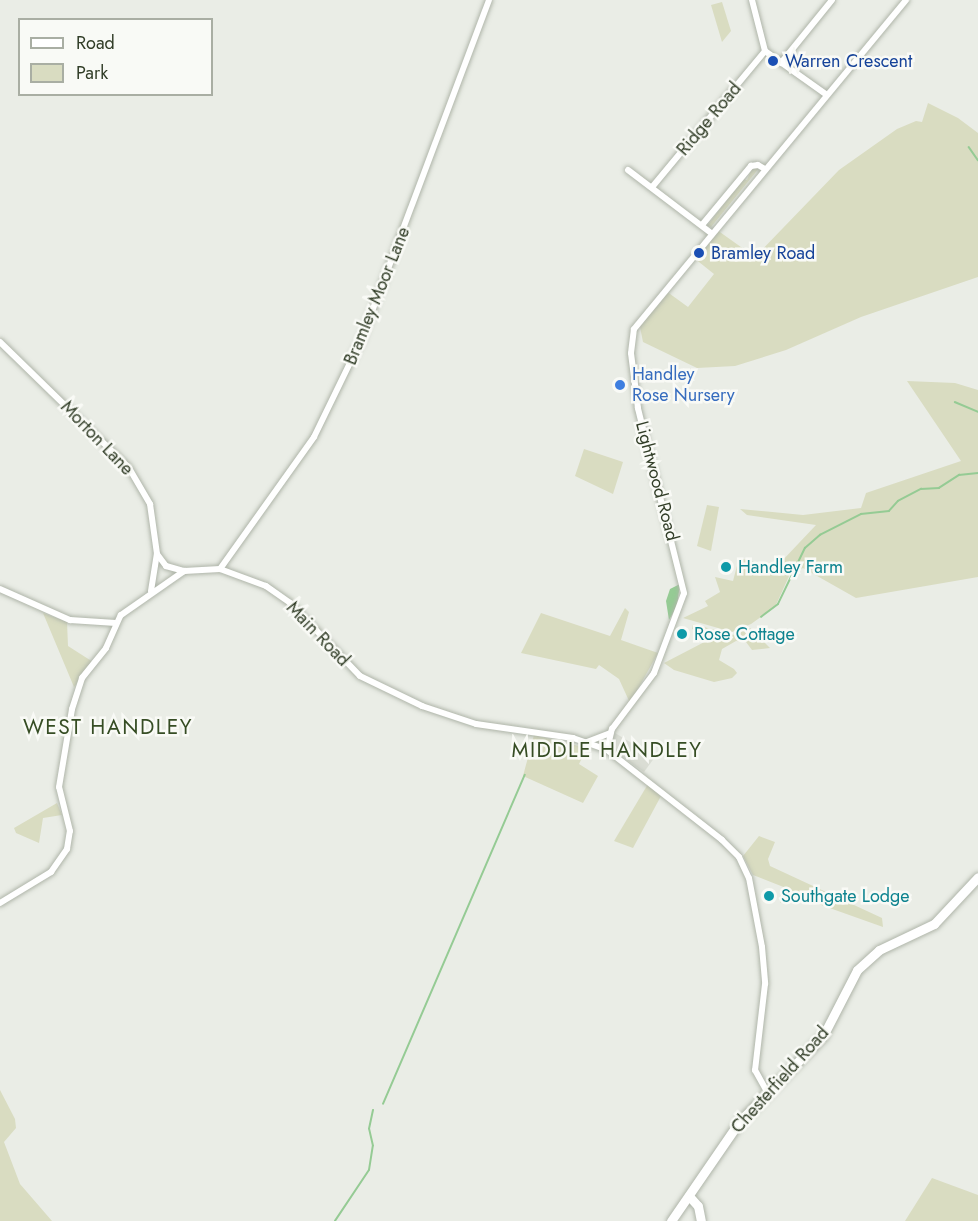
<!DOCTYPE html>
<style>
body{margin:0}
#map{position:relative;width:978px;height:1221px;overflow:hidden;background:#eaede6;font-family:Jost,sans-serif}
div>[style]{position:absolute}
.built>*{inset:0;background:#daddd4}
.green>*{inset:0;background:#d9dcc1}
.water>*{inset:0;background:#95cb94}
.stream>*{height:1.5px;margin:-0.75px;padding:0 0.75px;transform-origin:0.75px;border-radius:0.75px;background:#95cb94}
.roads{filter:drop-shadow(0 0 2px #afb5a9) drop-shadow(0 0 2px #afb5a9)}
.street>*{height:6px;margin:-3px;padding:0 3px;transform-origin:3px;border-radius:3px;background:#fff}
.secondary>*{height:9px;margin:-4.5px;padding:0 4.5px;transform-origin:4.5px;border-radius:4.5px;background:#fff}
.dots>*{width:16px;height:16px;translate:-50% -50%;box-sizing:border-box;border:3px solid #f9faf6;border-radius:50%}
span{translate:-50% -50%;white-space:nowrap;text-align:center;line-height:1.15;-webkit-text-stroke:5px #f9faf6;paint-order:stroke}
.transit-label{font-size:18px;color:#164399}
.left{translate:0 -50%;text-align:left}
.street-label{font-size:18px;color:#313d27}
.shop-label{font-size:18px;color:#366cbe}
.culture-label{font-size:18px;color:#0d838f}
.quarter-label{font-size:21px;color:#364d24;letter-spacing:1.5px}
.legend{position:absolute;left:18px;top:18px;width:195px;height:78px;box-sizing:border-box;background:#f9faf6;border:2px solid #a9aea3;margin:0;padding:8px 10px;list-style:none;font-size:18px;color:#313d27}
.legend li{display:flex;align-items:center;gap:12px;height:30px}
.legend b{width:30px;border:2px solid #a9aea3}
</style>
<div id="map">
<div class="built">
<div style="clip-path:polygon(615px 733px,655px 757px,644px 772px,611px 749px,610px 741px)"></div>
</div>
<div class="green">
<div style="clip-path:polygon(722px 2px,731px 31px,722px 42px,711px 5px)"></div>
<div style="clip-path:polygon(928px 103px,958px 118px,978px 133px,978px 277px,861px 317px,786px 350px,735px 366px,697px 368px,643px 342px,640px 327px,666px 291px,688px 307px,714px 274px,694px 258px,717px 230px,755px 257px,839px 170px,897px 129px,916px 121px,922px 122px)"></div>
<div style="clip-path:polygon(760px 167px,711px 227px,707px 226px,743px 179px,747px 180px,752px 168px)"></div>
<div style="clip-path:polygon(907px 381px,955px 383px,978px 390px,978px 577px,856px 598px,803px 568px,790px 574px,775px 607px,751px 624px,732px 632px,683px 618px,708px 606px,705px 601px,720px 592px,715px 577px,733px 581px,739px 558px,782px 569px,781px 562px,816px 525px,747px 515px,740px 509px,803px 515px,861px 508px,866px 493px,961px 461px)"></div>
<div style="clip-path:polygon(584px 449px,623px 462px,613px 494px,575px 476px)"></div>
<div style="clip-path:polygon(707px 505px,719px 507px,711px 551px,697px 546px)"></div>
<div style="clip-path:polygon(625px 608px,629px 612px,621px 640px,658px 653px,630px 703px,619px 679px,599px 665px,596px 669px,521px 653px,541px 613px,610px 636px)"></div>
<div style="clip-path:polygon(43px 613px,67px 622px,68px 646px,93px 662px,74px 687px)"></div>
<div style="clip-path:polygon(693px 624px,733px 635px,750px 628px,770px 648px,752px 650px,746px 642px,736px 641px,722px 649px,719px 660px,734px 669px,737px 673px,732px 678px,714px 682px,674px 670px,664px 663px,714px 637px,692px 629px)"></div>
<div style="clip-path:polygon(534px 735px,587px 748px,579px 764px,598px 776px,583px 803px,523px 776px)"></div>
<div style="clip-path:polygon(648px 784px,661px 796px,633px 848px,614px 841px)"></div>
<div style="clip-path:polygon(57px 803px,62px 815px,43px 818px,39px 843px,16px 833px,14px 828px)"></div>
<div style="clip-path:polygon(759px 836px,775px 842px,768px 859px,770px 866px,882px 918px,883px 927px,793px 895px,780px 903px,786px 888px,753px 875px,743px 856px)"></div>
<div style="clip-path:polygon(0 1090px,15px 1119px,16px 1128px,4px 1142px,20px 1184px,52px 1221px,0 1221px)"></div>
<div style="clip-path:polygon(932px 1178px,978px 1195px,978px 1221px,905px 1221px)"></div>
</div>
<div class="water">
<div style="clip-path:polygon(680px 584px,677px 606px,669px 620px,666px 601px,670px 589px)"></div>
</div>
<div class="stream">
<div style="left:969px;top:147px;width:16px;rotate:55deg"></div>
<div style="left:955px;top:402px;width:25px;rotate:23deg"></div>
<div style="left:761px;top:617px;width:21px;rotate:-37deg"></div>
<div style="left:778px;top:604px;width:62px;rotate:-64.3deg"></div>
<div style="left:805px;top:548px;width:20px;rotate:-41deg"></div>
<div style="left:820px;top:535px;width:46px;rotate:-27.1deg"></div>
<div style="left:861px;top:514px;width:28px;rotate:-6deg"></div>
<div style="left:889px;top:511px;width:13px;rotate:-48deg"></div>
<div style="left:898px;top:501px;width:26px;rotate:-28deg"></div>
<div style="left:921px;top:489px;width:18px;rotate:-3deg"></div>
<div style="left:939px;top:488px;width:24px;rotate:-33deg"></div>
<div style="left:959px;top:475px;width:19px;rotate:-6deg"></div>
<div style="left:383px;top:1104px;width:358px;rotate:-66.7deg"></div>
<div style="left:335px;top:1221px;width:61px;rotate:-56.3deg"></div>
<div style="left:369px;top:1170px;width:24px;rotate:-81deg"></div>
<div style="left:373px;top:1146px;width:17px;rotate:-103deg"></div>
<div style="left:369px;top:1129px;width:19px;rotate:-78deg"></div>
</div>
<div class="roads">
<div class="street">
<div style="left:752px;top:0;width:53px;rotate:75.7deg"></div>
<div style="left:765px;top:51px;width:76px;rotate:35.4deg"></div>
<div style="left:781px;top:63px;width:81px;rotate:-51deg"></div>
<div style="left:628px;top:170px;width:104px;rotate:37.2deg"></div>
<div style="left:653px;top:186px;width:175px;rotate:-50.3deg"></div>
<div style="left:702px;top:225px;width:77px;rotate:-50.3deg"></div>
<div style="left:751px;top:166px;width:7px;rotate:-8deg"></div>
<div style="left:758px;top:165px;width:8px;rotate:30deg"></div>
<div style="left:0;top:342px;width:180px;rotate:44.3deg"></div>
<div style="left:129px;top:468px;width:42px;rotate:59.7deg"></div>
<div style="left:150px;top:504px;width:50px;rotate:82deg"></div>
<div style="left:157px;top:554px;width:15px;rotate:53deg"></div>
<div style="left:166px;top:566px;width:19px;rotate:16deg"></div>
<div style="left:184px;top:571px;width:36px;rotate:-3deg"></div>
<div style="left:220px;top:569px;width:49px;rotate:20.3deg"></div>
<div style="left:266px;top:586px;width:29px;rotate:35deg"></div>
<div style="left:290px;top:603px;width:101px;rotate:46.2deg"></div>
<div style="left:360px;top:676px;width:69px;rotate:25.8deg"></div>
<div style="left:422px;top:706px;width:57px;rotate:18.4deg"></div>
<div style="left:476px;top:724px;width:98px;rotate:8.2deg"></div>
<div style="left:573px;top:738px;width:36px;rotate:19deg"></div>
<div style="left:607px;top:750px;width:146px;rotate:38deg"></div>
<div style="left:722px;top:840px;width:24px;rotate:45deg"></div>
<div style="left:739px;top:857px;width:23px;rotate:65deg"></div>
<div style="left:749px;top:878px;width:70px;rotate:79.3deg"></div>
<div style="left:762px;top:947px;width:37px;rotate:85deg"></div>
<div style="left:765px;top:984px;width:87px;rotate:96.6deg"></div>
<div style="left:755px;top:1070px;width:25px;rotate:61deg"></div>
<div style="left:220px;top:569px;width:162px;rotate:-54.5deg"></div>
<div style="left:314px;top:437px;width:110px;rotate:-64.1deg"></div>
<div style="left:362px;top:338px;width:361px;rotate:-69.4deg"></div>
<div style="left:0;top:589px;width:77px;rotate:23.9deg"></div>
<div style="left:70px;top:620px;width:46px;rotate:3.7deg"></div>
<div style="left:151px;top:591px;width:37px;rotate:-81deg"></div>
<div style="left:587px;top:742px;width:25px;rotate:-21deg"></div>
<div style="left:607px;top:750px;width:22px;rotate:-77deg"></div>
<div style="left:612px;top:729px;width:70px;rotate:-53.1deg"></div>
<div style="left:654px;top:673px;width:85px;rotate:-69.4deg"></div>
<div style="left:684px;top:593px;width:191px;rotate:-104deg"></div>
<div style="left:638px;top:408px;width:55px;rotate:-97.3deg"></div>
<div style="left:631px;top:353px;width:24px;rotate:-83deg"></div>
<div style="left:634px;top:329px;width:427px;rotate:-50.4deg"></div>
<div style="left:0;top:903px;width:60px;rotate:-31.3deg"></div>
<div style="left:51px;top:872px;width:28px;rotate:-55deg"></div>
<div style="left:67px;top:849px;width:18px;rotate:-81deg"></div>
<div style="left:70px;top:831px;width:45px;rotate:-104deg"></div>
<div style="left:59px;top:787px;width:79px;rotate:-80.5deg"></div>
<div style="left:72px;top:709px;width:33px;rotate:-72deg"></div>
<div style="left:82px;top:678px;width:38px;rotate:-51deg"></div>
<div style="left:106px;top:648px;width:36px;rotate:-66deg"></div>
<div style="left:121px;top:615px;width:77px;rotate:-34.9deg"></div>
</div>
<div class="secondary">
<div style="left:689px;top:1196px;width:13px;rotate:48deg"></div>
<div style="left:698px;top:1206px;width:15px;rotate:79deg"></div>
<div style="left:671px;top:1221px;width:120px;rotate:-55.5deg"></div>
<div style="left:739px;top:1122px;width:120px;rotate:-45.7deg"></div>
<div style="left:823px;top:1036px;width:74px;rotate:-62.7deg"></div>
<div style="left:857px;top:970px;width:30px;rotate:-42deg"></div>
<div style="left:879px;top:950px;width:61px;rotate:-25.3deg"></div>
<div style="left:934px;top:924px;width:64px;rotate:-46.9deg"></div>
</div>
</div>
<div class="dots">
<div style="left:773px;top:61px;background:#1a4fb4"></div>
<div style="left:699px;top:253px;background:#1a4fb4"></div>
<div style="left:620px;top:385px;background:#3f7fe0"></div>
<div style="left:726px;top:567px;background:#0f9aa8"></div>
<div style="left:682px;top:634px;background:#0f9aa8"></div>
<div style="left:769px;top:896px;background:#0f9aa8"></div>
</div>
<div class="transit-label">
<span class="left" style="left:785px;top:61px">Warren Crescent</span>
<span class="left" style="left:711px;top:253px">Bramley Road</span>
</div>
<div class="street-label">
<span style="left:709px;top:119px;rotate:-50deg">Ridge Road</span>
<span style="left:377px;top:296px;rotate:-68deg">Bramley Moor Lane</span>
<span style="left:97px;top:438px;rotate:46deg">Morton Lane</span>
<span style="left:657px;top:481px;rotate:75deg">Lightwood Road</span>
<span style="left:318px;top:634px;rotate:46deg">Main Road</span>
<span style="left:780px;top:1080px;rotate:-48deg">Chesterfield Road</span>
</div>
<div class="shop-label">
<span class="left" style="left:632px;top:385px">Handley<br>Rose Nursery</span>
</div>
<div class="culture-label">
<span class="left" style="left:738px;top:567px">Handley Farm</span>
<span class="left" style="left:694px;top:634px">Rose Cottage</span>
<span class="left" style="left:781px;top:896px">Southgate Lodge</span>
</div>
<div class="quarter-label">
<span style="left:108px;top:727px">WEST HANDLEY</span>
<span style="left:607px;top:750px">MIDDLE HANDLEY</span>
</div>
<ul class="legend">
<li><b style="height:8px;background:#fff"></b>Road</li>
<li><b style="height:16px;background:#d9dcc1"></b>Park</li>
</ul>
</div>
